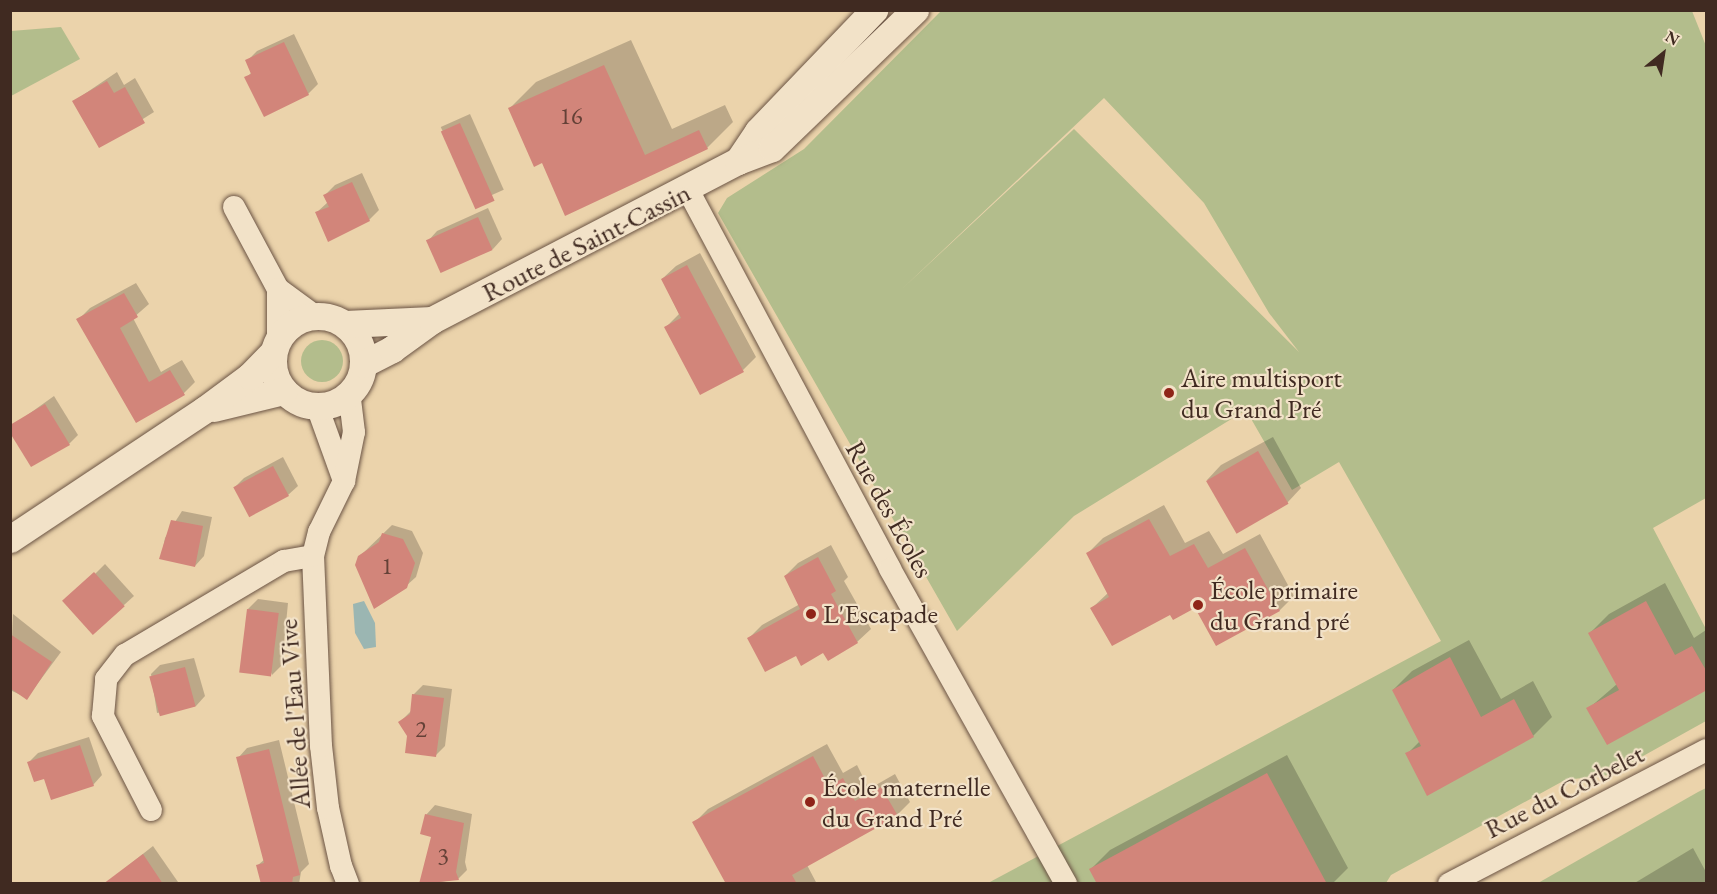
<!DOCTYPE html>
<meta charset="utf-8">
<style>
body{margin:0}
#map{position:relative;width:1717px;height:894px;overflow:hidden;background:#ebd3ab;font-family:"EB Garamond",serif}
div>[style]{position:absolute}
.green>*{inset:0;background:#b3bd8c}
.round{border-radius:50%}
.water>*{inset:0;background:#9bb6b2}
.shadow>*{inset:0;background:#0003;transform-origin:0 0}
.building>*{inset:0;background:#d2857a;transform-origin:0 0}
.roads{filter:drop-shadow(0 0 2px #6b5444) drop-shadow(0 0 2px #6b5444)}
.minor>*{height:22px;margin:-11px;padding:0 11px;transform-origin:11px;border-radius:11px;background:#f2e2c8}
.tertiary>*{height:27px;margin:-13.5px;padding:0 13.5px;transform-origin:13.5px;border-radius:13.5px;background:#f2e2c8}
.tertiary>.ring{margin:-13.5px;padding:0;box-sizing:content-box;background:none;border:27px solid #f2e2c8;border-radius:50%}
.dots>*{width:16px;height:16px;translate:-50% -50%;box-sizing:border-box;border:3px solid #f2e2c8;border-radius:50%}
span{translate:-50% -50%;white-space:nowrap;text-align:center;line-height:1.15;-webkit-text-stroke:4.5px #f2e2c8;paint-order:stroke}
.number-label{font-size:24px;color:#644137}
.number-label span{-webkit-text-stroke-width:0}
.street-label{font-size:27px;color:#402a21}
.poi-label{font-size:27px;color:#402a21}
.left{translate:0 -50%;text-align:left}
.frame{position:absolute;inset:0;border:12px solid #402a21;pointer-events:none}
.north{position:absolute;left:1633px;top:24px;width:60px;height:60px;-webkit-text-stroke:4px #f2e2c8;paint-order:stroke;rotate:30deg;font-size:16px;font-weight:700;line-height:24px;text-align:center;color:#402a21}
.north::after{content:'';display:block;margin:auto;width:21px;height:27px;background:#402a21;clip-path:polygon(50% 0,100% 100%,50% 72%,0 100%)}
</style>
<div id="map">
<div class="green">
<div style="clip-path:polygon(evenodd,941px 11px,1692px 11px,1706px 46px,1706px 498px,1653px 528px,1706px 629px,1706px 721px,1609px 775px,1565px 780px,1391px 875px,1386px 883px,988px 883px,1441px 641px,1339px 462px,1292px 490px,1246px 410px,1074px 516px,957px 631px,718px 213px,727px 198px,804px 149px,941px 11px,1104px 98px,1204px 203px,1269px 313px,1299px 352px,1074px 129px,903px 288px,1104px 98px)"></div>
<div style="clip-path:polygon(61px 27px,80px 59px,11px 96px,11px 31px)"></div>
<div class="round" style="left:301px;top:340px;width:42px;height:42px"></div>
<div style="clip-path:polygon(1706px 788px,1706px 883px,1538px 883px,1698px 792px)"></div>
</div>
<div class="water">
<div style="clip-path:polygon(364px 601px,375px 623px,376px 647px,364px 649px,355px 633px,353px 604px)"></div>
</div>
<div class="shadow">
<div style="clip-path:polygon(294px 34px,318px 84px,308px 94px,246px 78px,252px 72px,247px 61px,257px 51px)"></div>
<div style="clip-path:polygon(631px 40px,672px 129px,725px 105px,733px 122px,707px 148px,566px 214px,542px 161px,509px 109px,536px 82px)"></div>
<div style="clip-path:polygon(117px 72px,124px 85px,135px 78px,154px 112px,100px 146px,74px 101px)"></div>
<div style="left:470px;top:114px;width:83px;height:32px;rotate:66deg"></div>
<div style="clip-path:polygon(362px 173px,379px 210px,369px 220px,316px 213px,328px 202px,325px 195px,335px 185px)"></div>
<div style="clip-path:polygon(488px 208px,502px 239px,493px 249px,428px 241px,437px 231px)"></div>
<div style="clip-path:polygon(700px 253px,756px 357px,743px 370px,666px 327px,679px 314px,662px 279px,676px 266px)"></div>
<div style="clip-path:polygon(136px 283px,149px 304px,133px 318px,161px 372px,182px 360px,195px 382px,184px 393px,137px 421px,78px 320px,90px 308px)"></div>
<div style="clip-path:polygon(54px 396px,78px 435px,69px 444px,19px 421px)"></div>
<div style="clip-path:polygon(1273px 437px,1301px 488px,1287px 503px,1207px 480px,1221px 465px)"></div>
<div style="clip-path:polygon(283px 457px,298px 486px,288px 495px,235px 487px,244px 478px)"></div>
<div style="clip-path:polygon(1164px 505px,1185px 543px,1209px 531px,1223px 554px,1260px 534px,1294px 596px,1280px 610px,1217px 644px,1196px 606px,1170px 613px,1092px 608px,1109px 592px,1088px 553px,1103px 538px)"></div>
<div style="clip-path:polygon(182px 511px,212px 517px,204px 556px,195px 566px,161px 558px,165px 538px)"></div>
<div style="clip-path:polygon(392px 525px,412px 531px,423px 553px,416px 577px,406px 586px,359px 557px)"></div>
<div style="clip-path:polygon(831px 545px,848px 577px,844px 581px,871px 629px,857px 642px,796px 653px,749px 638px,762px 625px,800px 604px,785px 576px,798px 563px)"></div>
<div style="clip-path:polygon(105px 564px,134px 596px,124px 605px,66px 603px)"></div>
<div style="clip-path:polygon(1665px 583px,1694px 638px,1706px 630px,1706px 688px,1588px 709px,1617px 684px,1590px 633px,1609px 614px)"></div>
<div style="clip-path:polygon(258px 599px,288px 603px,282px 665px,272px 675px,248px 609px)"></div>
<div style="clip-path:polygon(13px 614px,61px 652px,27px 698px,10px 690px)"></div>
<div style="clip-path:polygon(1469px 640px,1501px 699px,1533px 681px,1552px 717px,1533px 736px,1427px 794px,1407px 754px,1420px 741px,1393px 690px,1412px 671px)"></div>
<div style="clip-path:polygon(194px 658px,205px 696px,196px 706px,157px 713px,151px 674px,160px 665px)"></div>
<div style="clip-path:polygon(423px 685px,452px 689px,445px 746px,436px 755px,400px 722px,411px 711px,413px 695px)"></div>
<div style="clip-path:polygon(89px 737px,102px 775px,93px 785px,45px 777px,29px 762px,38px 753px)"></div>
<div style="clip-path:polygon(279px 740px,309px 864px,301px 872px,299px 884px,261px 884px,258px 865px,265px 859px,238px 758px,247px 748px)"></div>
<div style="clip-path:polygon(827px 744px,843px 773px,857px 765px,869px 789px,895px 774px,910px 802px,897px 815px,807px 865px,817px 884px,727px 884px,694px 823px,708px 809px)"></div>
<div style="clip-path:polygon(1287px 755px,1348px 868px,1332px 884px,1099px 884px,1091px 869px,1110px 850px)"></div>
<div style="clip-path:polygon(435px 805px,472px 814px,465px 862px,467px 870px,458px 879px,428px 884px,421px 882px,433px 835px,426px 815px)"></div>
<div style="clip-path:polygon(153px 846px,178px 882px,122px 884px,116px 875px)"></div>
<div style="clip-path:polygon(1693px 848px,1706px 872px,1706px 884px,1633px 884px)"></div>
</div>
<div class="building">
<div style="clip-path:polygon(284px 42px,309px 95px,264px 117px,244px 77px,251px 74px,245px 60px)"></div>
<div style="clip-path:polygon(604px 65px,645px 155px,699px 130px,708px 149px,565px 216px,542px 163px,534px 167px,508px 108px)"></div>
<div style="clip-path:polygon(107px 81px,114px 93px,125px 87px,145px 123px,99px 148px,72px 101px)"></div>
<div style="left:460px;top:123px;width:85px;height:21px;rotate:66deg"></div>
<div style="clip-path:polygon(352px 182px,370px 221px,328px 242px,315px 212px,329px 207px,323px 195px)"></div>
<div style="left:478px;top:217px;width:36px;height:57px;rotate:66deg"></div>
<div style="clip-path:polygon(687px 265px,744px 372px,700px 395px,664px 327px,681px 318px,661px 279px)"></div>
<div style="clip-path:polygon(124px 293px,138px 317px,120px 328px,149px 382px,170px 370px,185px 395px,136px 423px,76px 319px)"></div>
<div style="clip-path:polygon(45px 404px,70px 445px,31px 467px,10px 433px,10px 425px)"></div>
<div style="left:1258px;top:451px;width:61px;height:60px;rotate:60deg"></div>
<div style="left:273px;top:466px;width:34px;height:45px;rotate:62deg"></div>
<div style="clip-path:polygon(1149px 519px,1170px 556px,1194px 544px,1208px 568px,1245px 548px,1280px 611px,1216px 646px,1195px 608px,1173px 620px,1170px 615px,1112px 646px,1090px 608px,1109px 597px,1086px 553px)"></div>
<div style="clip-path:polygon(171px 520px,203px 526px,195px 567px,159px 559px)"></div>
<div style="clip-path:polygon(382px 533px,403px 539px,415px 563px,407px 588px,374px 609px,355px 565px,358px 556px,379px 542px)"></div>
<div style="clip-path:polygon(818px 557px,836px 591px,831px 594px,858px 643px,828px 661px,823px 653px,801px 666px,796px 656px,765px 672px,747px 638px,800px 609px,784px 576px)"></div>
<div style="left:94px;top:572px;width:46px;height:43px;rotate:48deg"></div>
<div style="clip-path:polygon(1646px 601px,1675px 655px,1692px 646px,1707px 672px,1707px 690px,1607px 745px,1586px 708px,1619px 690px,1588px 633px)"></div>
<div style="left:247px;top:609px;width:32px;height:64px;rotate:7deg"></div>
<div style="clip-path:polygon(10px 634px,52px 662px,27px 700px,10px 688px)"></div>
<div style="clip-path:polygon(1450px 657px,1481px 717px,1514px 699px,1534px 737px,1427px 796px,1405px 753px,1421px 746px,1392px 690px)"></div>
<div style="left:185px;top:667px;width:41px;height:37px;rotate:75deg"></div>
<div style="clip-path:polygon(412px 694px,444px 698px,436px 757px,405px 753px,407px 736px,398px 722px,410px 714px)"></div>
<div style="clip-path:polygon(80px 745px,94px 786px,51px 800px,44px 779px,34px 782px,27px 762px)"></div>
<div style="clip-path:polygon(269px 749px,300px 875px,293px 877px,292px 884px,261px 884px,256px 865px,264px 863px,236px 757px)"></div>
<div style="clip-path:polygon(813px 756px,829px 786px,843px 778px,855px 801px,881px 787px,898px 816px,792px 875px,797px 884px,726px 884px,692px 822px)"></div>
<div style="clip-path:polygon(1267px 773px,1327px 884px,1097px 884px,1089px 869px)"></div>
<div style="clip-path:polygon(425px 814px,464px 823px,456px 872px,459px 880px,419px 884px,431px 837px,420px 834px)"></div>
<div style="clip-path:polygon(143px 854px,163px 884px,103px 884px)"></div>
</div>
<div class="roads">
<div class="minor">
<div style="left:688px;top:190px;width:429px;rotate:61.9deg"></div>
<div style="left:890px;top:569px;width:361px;rotate:60.8deg"></div>
<div style="left:234px;top:207px;width:93px;rotate:61.8deg"></div>
<div style="left:278px;top:289px;width:46px;rotate:36.1deg"></div>
<div style="left:278px;top:289px;width:49px;rotate:90deg"></div>
<div style="left:317px;top:406px;width:80px;rotate:70.2deg"></div>
<div style="left:151px;top:810px;width:106px;rotate:-117.1deg"></div>
<div style="left:103px;top:716px;width:37px;rotate:-85deg"></div>
<div style="left:106px;top:679px;width:31px;rotate:-52deg"></div>
<div style="left:125px;top:655px;width:185px;rotate:-30.6deg"></div>
<div style="left:284px;top:561px;width:29px;rotate:-10deg"></div>
<div style="left:348px;top:884px;width:19px;rotate:-111deg"></div>
<div style="left:341px;top:866px;width:59px;rotate:-102.6deg"></div>
<div style="left:328px;top:808px;width:62px;rotate:-96.4deg"></div>
<div style="left:321px;top:746px;width:190px;rotate:-92.4deg"></div>
<div style="left:313px;top:556px;width:25px;rotate:-76deg"></div>
<div style="left:319px;top:532px;width:57px;rotate:-63.9deg"></div>
<div style="left:344px;top:481px;width:50px;rotate:-78.5deg"></div>
<div style="left:354px;top:432px;width:38px;rotate:-97deg"></div>
<div style="left:1449px;top:884px;width:290px;rotate:-27.5deg"></div>
</div>
<div class="tertiary">
<div style="left:738px;top:161px;width:36px;rotate:-56deg"></div>
<div style="left:758px;top:131px;width:168px;rotate:-46.2deg"></div>
<div class="ring" style="left:273px;top:316px;width:63px;height:63px"></div>
<div style="left:345px;top:324px;width:87px;rotate:-2.6deg"></div>
<div style="left:363px;top:364px;width:33px;rotate:-27deg"></div>
<div style="left:392px;top:349px;width:49px;rotate:-35.9deg"></div>
<div style="left:432px;top:320px;width:345px;rotate:-27.5deg"></div>
<div style="left:738px;top:161px;width:36px;rotate:-21deg"></div>
<div style="left:772px;top:148px;width:199px;rotate:-44deg"></div>
<div style="left:214px;top:408px;width:72px;rotate:-13.7deg"></div>
<div style="left:10px;top:539px;width:233px;rotate:-33.6deg"></div>
<div style="left:204px;top:410px;width:57px;rotate:-36.5deg"></div>
<div style="left:250px;top:376px;width:33px;rotate:-46deg"></div>
</div>
</div>
<div class="dots">
<div style="left:1169px;top:393px;background:#8f2418"></div>
<div style="left:1198px;top:605px;background:#8f2418"></div>
<div style="left:811px;top:614px;background:#8f2418"></div>
<div style="left:810px;top:802px;background:#8f2418"></div>
</div>
<div class="number-label">
<span style="left:571px;top:116px">16</span>
<span style="left:387px;top:566px">1</span>
<span style="left:421px;top:729px">2</span>
<span style="left:443px;top:856px">3</span>
</div>
<div class="street-label">
<span style="left:586px;top:242px;rotate:-27deg">Route de Saint-Cassin</span>
<span style="left:890px;top:509px;rotate:61deg">Rue des Écoles</span>
<span style="left:294px;top:714px;rotate:-94deg">Allée de l'Eau Vive</span>
<span style="left:1564px;top:791px;rotate:-27deg">Rue du Corbelet</span>
</div>
<div class="poi-label">
<span class="left" style="left:1181px;top:393px">Aire multisport<br>du Grand Pré</span>
<span class="left" style="left:1210px;top:605px">École primaire<br>du Grand pré</span>
<span class="left" style="left:823px;top:614px">L'Escapade</span>
<span class="left" style="left:822px;top:802px">École maternelle<br>du Grand Pré</span>
</div>
<div class="frame"></div>
<div class="north">N</div>
</div>
